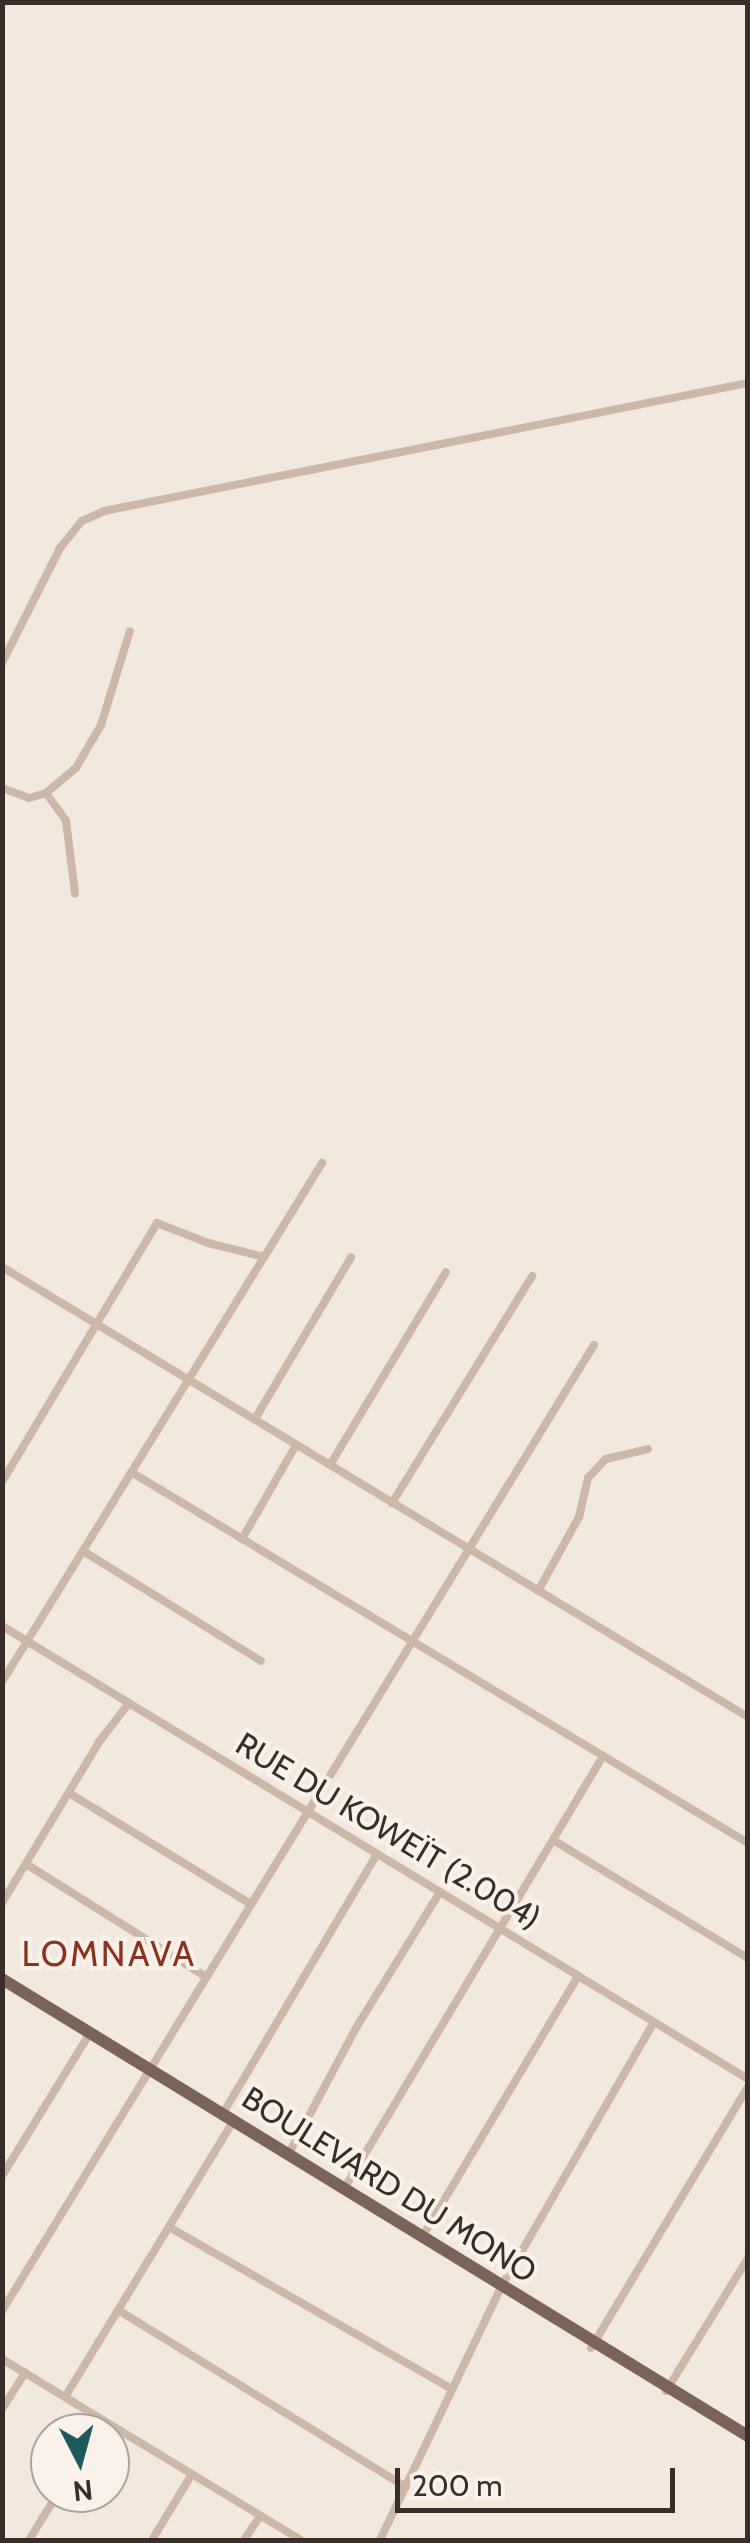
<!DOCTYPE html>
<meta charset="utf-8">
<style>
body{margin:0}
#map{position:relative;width:750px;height:2543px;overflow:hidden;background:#f3e8dd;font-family:Cabin,sans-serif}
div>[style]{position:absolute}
.street>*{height:8px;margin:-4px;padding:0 4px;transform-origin:4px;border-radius:4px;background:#ccb7a8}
.primary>*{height:12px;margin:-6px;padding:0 6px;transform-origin:6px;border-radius:6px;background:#7b6359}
span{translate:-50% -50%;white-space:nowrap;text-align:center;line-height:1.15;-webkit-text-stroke:8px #faf2ea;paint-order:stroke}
.street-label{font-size:32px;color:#382d29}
.neighbourhood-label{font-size:35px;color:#8a341f;letter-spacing:2.5px}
.frame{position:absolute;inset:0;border:5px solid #382d29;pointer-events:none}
.north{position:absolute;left:30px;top:2413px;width:100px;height:100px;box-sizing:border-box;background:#faf2ea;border:2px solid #aca39d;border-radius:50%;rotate:174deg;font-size:28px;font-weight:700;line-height:40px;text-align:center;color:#382d29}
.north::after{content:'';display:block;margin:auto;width:35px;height:45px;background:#1d5a5b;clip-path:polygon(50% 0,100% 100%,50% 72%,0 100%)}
.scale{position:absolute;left:395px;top:2468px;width:280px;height:45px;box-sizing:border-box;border:5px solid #382d29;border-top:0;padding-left:12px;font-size:30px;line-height:35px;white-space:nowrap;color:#382d29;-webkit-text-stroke:8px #faf2ea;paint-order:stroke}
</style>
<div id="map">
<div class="street">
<div style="left:2px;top:663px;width:129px;rotate:-63.2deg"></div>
<div style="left:60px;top:548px;width:35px;rotate:-51deg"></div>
<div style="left:82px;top:521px;width:24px;rotate:-24deg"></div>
<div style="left:104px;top:511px;width:657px;rotate:-11.24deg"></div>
<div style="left:2px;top:788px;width:29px;rotate:20deg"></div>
<div style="left:29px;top:798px;width:18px;rotate:-16deg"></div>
<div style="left:46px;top:793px;width:39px;rotate:-40deg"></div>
<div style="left:76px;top:768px;width:50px;rotate:-59.8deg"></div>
<div style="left:101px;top:725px;width:98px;rotate:-72.9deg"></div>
<div style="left:46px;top:793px;width:34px;rotate:54deg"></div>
<div style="left:66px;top:821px;width:73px;rotate:82.9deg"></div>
<div style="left:2px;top:1267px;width:871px;rotate:31.1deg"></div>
<div style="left:255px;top:1419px;width:188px;rotate:-59.3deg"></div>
<div style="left:330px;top:1465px;width:225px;rotate:-59deg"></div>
<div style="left:131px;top:1472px;width:720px;rotate:31.02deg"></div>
<div style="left:2px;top:1482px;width:302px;rotate:-59.1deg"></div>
<div style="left:157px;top:1223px;width:55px;rotate:21.4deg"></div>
<div style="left:208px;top:1243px;width:58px;rotate:14deg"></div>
<div style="left:392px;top:1503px;width:267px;rotate:-58.3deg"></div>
<div style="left:242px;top:1539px;width:108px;rotate:-60.1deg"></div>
<div style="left:83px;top:1551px;width:209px;rotate:31.7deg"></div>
<div style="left:538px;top:1591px;width:85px;rotate:-61deg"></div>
<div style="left:579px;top:1517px;width:40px;rotate:-77deg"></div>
<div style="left:588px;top:1478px;width:26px;rotate:-47deg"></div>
<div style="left:606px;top:1459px;width:43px;rotate:-13.4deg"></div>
<div style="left:2px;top:1626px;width:873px;rotate:31.27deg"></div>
<div style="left:2px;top:1682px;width:610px;rotate:-58.34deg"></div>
<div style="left:69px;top:1793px;width:213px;rotate:31.4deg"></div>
<div style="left:553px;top:1840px;width:228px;rotate:31.2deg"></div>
<div style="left:26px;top:1864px;width:213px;rotate:32.1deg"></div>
<div style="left:2px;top:1903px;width:188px;rotate:-58.9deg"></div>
<div style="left:99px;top:1742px;width:49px;rotate:-52.4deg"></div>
<div style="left:222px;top:2115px;width:304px;rotate:-59.3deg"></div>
<div style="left:288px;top:2155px;width:144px;rotate:-61.8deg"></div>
<div style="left:356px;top:2028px;width:160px;rotate:-58.3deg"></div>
<div style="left:2px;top:2176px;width:168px;rotate:-58.4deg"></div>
<div style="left:344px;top:2189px;width:505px;rotate:-59.11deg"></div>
<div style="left:169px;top:2227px;width:326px;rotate:29.8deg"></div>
<div style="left:422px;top:2237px;width:304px;rotate:-59.1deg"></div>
<div style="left:118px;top:2310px;width:338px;rotate:31.6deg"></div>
<div style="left:2px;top:2311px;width:1133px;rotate:-58.5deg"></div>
<div style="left:591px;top:2348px;width:305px;rotate:-59deg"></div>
<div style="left:2px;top:2359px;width:350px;rotate:31.2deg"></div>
<div style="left:666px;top:2391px;width:156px;rotate:-58.3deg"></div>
<div style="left:65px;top:2397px;width:322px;rotate:-58.6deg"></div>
<div style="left:2px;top:2409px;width:43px;rotate:-57.4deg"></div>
<div style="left:94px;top:2433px;width:15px;rotate:-58deg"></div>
<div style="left:29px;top:2540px;width:55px;rotate:-58.3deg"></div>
<div style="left:152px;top:2540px;width:77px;rotate:-58.8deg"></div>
<div style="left:244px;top:2540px;width:29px;rotate:-56deg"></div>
<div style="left:380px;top:2540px;width:280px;rotate:-64.4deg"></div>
<div style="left:501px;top:2287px;width:306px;rotate:-60deg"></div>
</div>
<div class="primary">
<div style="left:2px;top:1979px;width:875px;rotate:31.49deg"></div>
</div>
<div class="street-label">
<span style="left:388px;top:1831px;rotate:31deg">RUE DU KOWEÏT (2.004)</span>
<span style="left:389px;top:2185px;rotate:32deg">BOULEVARD DU MONO</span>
</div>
<div class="neighbourhood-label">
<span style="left:109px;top:1954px">LOMNAVA</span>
</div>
<div class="frame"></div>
<div class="north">N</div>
<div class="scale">200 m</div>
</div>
